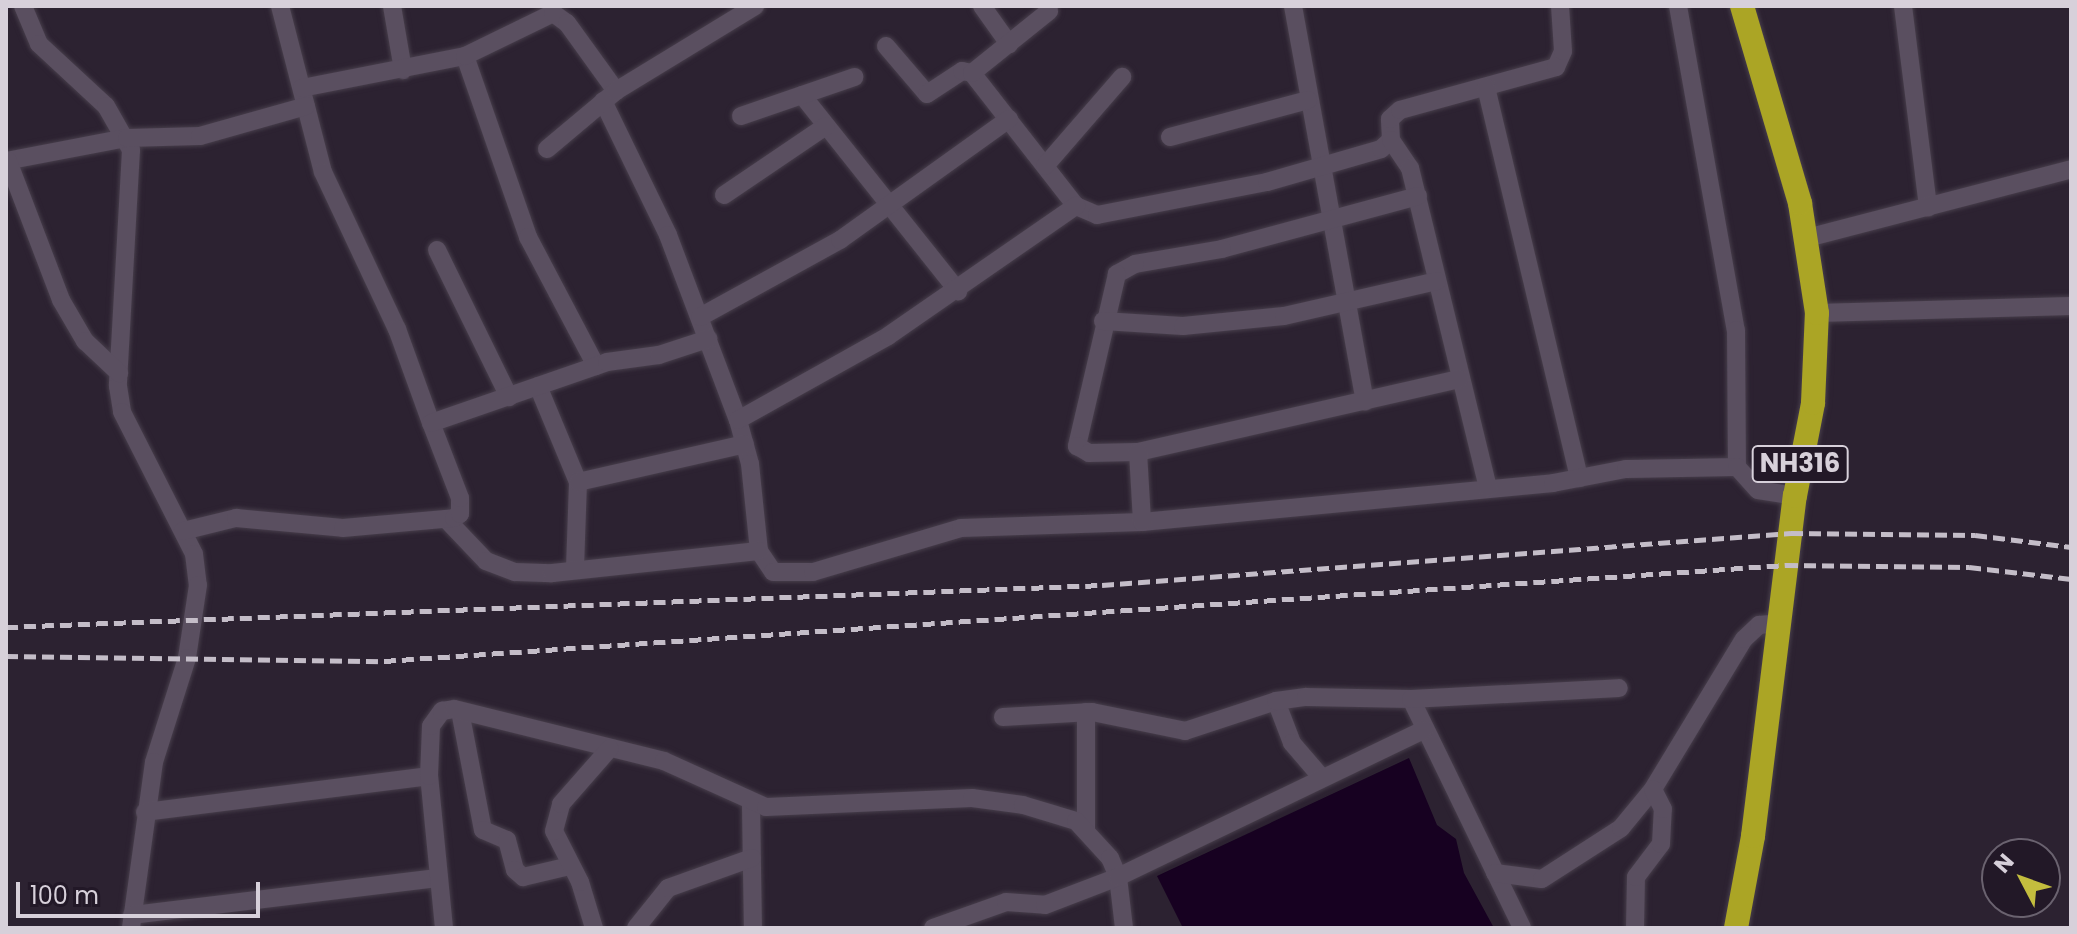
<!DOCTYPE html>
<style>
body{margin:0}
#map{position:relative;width:2077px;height:934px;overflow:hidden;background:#2c2231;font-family:Poppins,sans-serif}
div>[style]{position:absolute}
.water>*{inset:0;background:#170121}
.roads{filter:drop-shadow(0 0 2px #473e4b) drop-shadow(0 0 2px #473e4b)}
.minor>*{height:18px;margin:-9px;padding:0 9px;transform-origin:9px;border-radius:9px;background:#5a4f60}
.highway>*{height:24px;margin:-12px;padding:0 12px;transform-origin:12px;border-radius:12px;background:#aba525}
.rail>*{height:5px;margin-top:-2.5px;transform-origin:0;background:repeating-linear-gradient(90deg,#c4bdc8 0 12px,transparent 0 18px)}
span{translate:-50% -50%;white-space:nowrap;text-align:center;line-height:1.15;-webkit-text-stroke:8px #221827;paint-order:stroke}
.shield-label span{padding:2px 6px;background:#221827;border:2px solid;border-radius:6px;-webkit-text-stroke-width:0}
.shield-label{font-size:26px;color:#d7d0da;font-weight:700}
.frame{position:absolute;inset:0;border:8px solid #d7d0da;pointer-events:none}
.north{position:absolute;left:1981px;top:838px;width:80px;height:80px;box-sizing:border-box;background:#221827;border:2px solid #6a626f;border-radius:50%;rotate:311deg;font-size:22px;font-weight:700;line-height:32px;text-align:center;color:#d7d0da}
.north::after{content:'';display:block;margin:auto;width:28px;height:36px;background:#c3bd3e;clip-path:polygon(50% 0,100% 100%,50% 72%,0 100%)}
.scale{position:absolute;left:16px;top:882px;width:244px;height:36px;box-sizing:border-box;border:4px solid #d7d0da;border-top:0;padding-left:10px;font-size:24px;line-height:28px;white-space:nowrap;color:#d7d0da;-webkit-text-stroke:6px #221827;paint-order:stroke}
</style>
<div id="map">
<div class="water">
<div style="clip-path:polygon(1409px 758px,1437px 825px,1456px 839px,1464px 873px,1494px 928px,1183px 928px,1157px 876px)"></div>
</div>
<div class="roads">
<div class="minor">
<div style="left:23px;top:6px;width:41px;rotate:67.2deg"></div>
<div style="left:39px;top:44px;width:91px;rotate:42.8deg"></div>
<div style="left:106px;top:106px;width:51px;rotate:60.4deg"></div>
<div style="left:131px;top:150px;width:236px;rotate:93.2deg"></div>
<div style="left:118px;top:386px;width:26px;rotate:81deg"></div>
<div style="left:122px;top:412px;width:159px;rotate:63.1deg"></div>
<div style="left:194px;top:554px;width:31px;rotate:83deg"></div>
<div style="left:198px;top:585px;width:74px;rotate:98.6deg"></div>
<div style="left:187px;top:658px;width:109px;rotate:107.6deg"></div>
<div style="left:154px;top:762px;width:168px;rotate:97.9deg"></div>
<div style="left:280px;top:6px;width:171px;rotate:75.5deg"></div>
<div style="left:323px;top:172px;width:174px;rotate:64.8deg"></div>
<div style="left:397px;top:329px;width:100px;rotate:70.1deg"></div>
<div style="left:392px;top:6px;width:65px;rotate:80.2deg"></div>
<div style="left:982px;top:6px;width:47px;rotate:54.6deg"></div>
<div style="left:1293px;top:6px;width:402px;rotate:79.7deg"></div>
<div style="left:1678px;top:6px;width:329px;rotate:79.9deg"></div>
<div style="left:1736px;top:330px;width:137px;rotate:89.6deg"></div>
<div style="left:1903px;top:6px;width:203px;rotate:82.9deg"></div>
<div style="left:886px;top:46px;width:63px;rotate:49.5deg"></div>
<div style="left:927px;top:94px;width:42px;rotate:-33.3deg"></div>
<div style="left:962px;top:71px;width:10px;rotate:11deg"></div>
<div style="left:972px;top:73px;width:169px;rotate:52deg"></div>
<div style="left:1076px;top:206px;width:23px;rotate:23deg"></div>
<div style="left:1097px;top:215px;width:173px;rotate:-11deg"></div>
<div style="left:1267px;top:182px;width:119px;rotate:-16.1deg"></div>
<div style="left:1381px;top:149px;width:13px;rotate:-42deg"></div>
<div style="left:1391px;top:140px;width:21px;rotate:-93deg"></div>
<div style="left:1390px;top:119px;width:13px;rotate:-42deg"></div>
<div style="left:1400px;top:110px;width:162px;rotate:-15.4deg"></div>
<div style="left:1556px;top:67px;width:17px;rotate:-66deg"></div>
<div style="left:1563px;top:51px;width:45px;rotate:-93.8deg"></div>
<div style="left:465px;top:56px;width:192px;rotate:70.8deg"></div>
<div style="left:528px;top:237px;width:146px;rotate:62.2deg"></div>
<div style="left:972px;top:73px;width:99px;rotate:-38.8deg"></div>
<div style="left:1486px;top:87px;width:402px;rotate:76.6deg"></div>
<div style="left:302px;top:88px;width:166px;rotate:-11.1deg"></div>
<div style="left:465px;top:56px;width:98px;rotate:-26deg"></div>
<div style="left:553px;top:13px;width:17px;rotate:36deg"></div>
<div style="left:567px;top:23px;width:84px;rotate:54.2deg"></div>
<div style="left:802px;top:95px;width:251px;rotate:51.5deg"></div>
<div style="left:603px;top:101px;width:149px;rotate:64.1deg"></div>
<div style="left:668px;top:235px;width:198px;rotate:69.3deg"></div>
<div style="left:738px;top:420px;width:46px;rotate:74.7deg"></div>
<div style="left:750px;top:464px;width:87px;rotate:84.1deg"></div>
<div style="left:759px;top:551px;width:25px;rotate:56deg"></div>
<div style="left:773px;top:572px;width:40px"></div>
<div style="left:813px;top:572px;width:154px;rotate:-16.6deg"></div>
<div style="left:961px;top:528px;width:181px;rotate:-1.9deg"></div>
<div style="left:1142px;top:522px;width:413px;rotate:-5.4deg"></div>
<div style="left:1553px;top:483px;width:74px;rotate:-10.9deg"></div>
<div style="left:1626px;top:469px;width:111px;rotate:-1deg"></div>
<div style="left:1737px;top:467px;width:31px;rotate:48deg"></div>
<div style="left:1758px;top:490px;width:37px;rotate:9deg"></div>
<div style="left:741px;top:116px;width:120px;rotate:-19deg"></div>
<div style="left:1170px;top:137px;width:143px;rotate:-15deg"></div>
<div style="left:1391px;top:140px;width:34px;rotate:56deg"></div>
<div style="left:1410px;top:168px;width:329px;rotate:76.3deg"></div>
<div style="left:547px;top:149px;width:90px;rotate:-40deg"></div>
<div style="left:616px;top:91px;width:163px;rotate:-31.4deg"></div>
<div style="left:6px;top:161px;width:123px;rotate:-10.8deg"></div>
<div style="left:127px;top:138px;width:73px;rotate:-1.6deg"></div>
<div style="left:200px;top:136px;width:110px;rotate:-15.8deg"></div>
<div style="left:8px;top:161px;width:149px;rotate:69.1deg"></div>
<div style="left:61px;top:300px;width:48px;rotate:59.7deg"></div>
<div style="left:85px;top:341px;width:47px;rotate:43.3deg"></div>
<div style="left:1045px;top:166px;width:118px;rotate:-49.1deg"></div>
<div style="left:724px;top:195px;width:123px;rotate:-34.1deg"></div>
<div style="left:1418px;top:196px;width:203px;rotate:164.9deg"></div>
<div style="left:1222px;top:249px;width:88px;rotate:170.2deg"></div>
<div style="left:1135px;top:264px;width:21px;rotate:151deg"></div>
<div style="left:1117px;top:274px;width:177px;rotate:103.1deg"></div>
<div style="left:1077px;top:446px;width:14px;rotate:30deg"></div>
<div style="left:1089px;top:453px;width:49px;rotate:-1.2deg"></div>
<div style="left:1138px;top:452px;width:330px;rotate:-12.8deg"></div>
<div style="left:1807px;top:238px;width:273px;rotate:-14.6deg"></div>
<div style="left:437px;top:250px;width:164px;rotate:63.9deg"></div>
<div style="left:1817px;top:313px;width:254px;rotate:-1.6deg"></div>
<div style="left:700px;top:317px;width:160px;rotate:-28.8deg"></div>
<div style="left:840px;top:240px;width:208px;rotate:-35.6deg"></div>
<div style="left:1103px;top:321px;width:80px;rotate:3.6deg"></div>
<div style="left:1183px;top:326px;width:101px;rotate:-5.7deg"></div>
<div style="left:1284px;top:316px;width:157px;rotate:-12.9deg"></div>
<div style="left:538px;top:386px;width:104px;rotate:67.4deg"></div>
<div style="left:578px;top:482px;width:88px;rotate:92deg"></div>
<div style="left:738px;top:420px;width:172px;rotate:-29.2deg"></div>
<div style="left:888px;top:336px;width:229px;rotate:-34.7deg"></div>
<div style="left:1138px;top:452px;width:70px;rotate:86.7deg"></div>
<div style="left:578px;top:482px;width:171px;rotate:-12.8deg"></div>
<div style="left:446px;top:519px;width:58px;rotate:46.4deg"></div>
<div style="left:486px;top:561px;width:31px;rotate:21deg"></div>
<div style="left:515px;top:572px;width:37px;rotate:2deg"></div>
<div style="left:552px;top:573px;width:208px;rotate:-6.1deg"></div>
<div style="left:183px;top:531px;width:55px;rotate:-13.8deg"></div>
<div style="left:236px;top:518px;width:107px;rotate:5.3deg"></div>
<div style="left:343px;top:528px;width:111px;rotate:-5.1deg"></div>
<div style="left:454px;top:518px;width:7px;rotate:-34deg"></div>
<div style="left:460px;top:514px;width:16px;rotate:-90deg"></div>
<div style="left:460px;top:498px;width:80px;rotate:-111.1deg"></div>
<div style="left:431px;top:423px;width:186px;rotate:-19.1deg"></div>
<div style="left:607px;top:362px;width:52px;rotate:-7.7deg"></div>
<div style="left:659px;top:355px;width:52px;rotate:-18.1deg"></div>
<div style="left:1411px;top:699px;width:254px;rotate:64.1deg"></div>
<div style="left:1276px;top:701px;width:45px;rotate:69.1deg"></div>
<div style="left:1292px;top:743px;width:46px;rotate:49.4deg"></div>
<div style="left:460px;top:711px;width:121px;rotate:79.1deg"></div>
<div style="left:483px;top:830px;width:26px;rotate:23deg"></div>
<div style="left:507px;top:840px;width:31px;rotate:75deg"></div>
<div style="left:515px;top:870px;width:11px;rotate:41deg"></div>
<div style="left:523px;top:877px;width:48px;rotate:-13.2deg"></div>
<div style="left:1003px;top:717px;width:89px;rotate:-3.2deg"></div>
<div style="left:1092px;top:712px;width:95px;rotate:11.5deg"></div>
<div style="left:1185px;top:731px;width:96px;rotate:-18.2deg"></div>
<div style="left:1276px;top:701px;width:30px;rotate:-8deg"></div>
<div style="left:1306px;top:697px;width:105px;rotate:1.1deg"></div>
<div style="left:1411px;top:699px;width:208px;rotate:-3deg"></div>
<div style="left:751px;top:805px;width:123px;rotate:89.1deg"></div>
<div style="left:145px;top:812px;width:286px;rotate:-7.2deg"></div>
<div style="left:1086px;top:829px;width:117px;rotate:-90deg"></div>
<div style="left:1495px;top:873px;width:47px;rotate:7.3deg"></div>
<div style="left:1542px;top:879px;width:94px;rotate:-32.8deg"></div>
<div style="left:1621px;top:828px;width:50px;rotate:-50.6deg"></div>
<div style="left:1653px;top:789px;width:175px;rotate:-58.8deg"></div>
<div style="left:1744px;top:639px;width:21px;rotate:-43deg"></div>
<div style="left:1759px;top:625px;width:22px;rotate:-5deg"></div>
<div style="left:132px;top:915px;width:309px;rotate:-6.9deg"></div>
<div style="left:444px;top:928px;width:153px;rotate:-95.6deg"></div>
<div style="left:429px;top:776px;width:50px;rotate:-87.7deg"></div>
<div style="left:431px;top:726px;width:19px;rotate:-54deg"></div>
<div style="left:442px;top:711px;width:12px;rotate:-9deg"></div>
<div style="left:454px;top:709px;width:216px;rotate:13.9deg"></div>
<div style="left:664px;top:761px;width:112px;rotate:24.3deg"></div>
<div style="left:766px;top:807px;width:206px;rotate:-2.5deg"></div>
<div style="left:972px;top:798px;width:51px;rotate:7.8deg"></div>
<div style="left:1023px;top:805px;width:55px;rotate:16.8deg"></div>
<div style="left:1076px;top:821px;width:50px;rotate:47.4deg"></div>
<div style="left:1110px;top:858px;width:21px;rotate:67deg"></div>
<div style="left:1118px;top:877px;width:51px;rotate:83.3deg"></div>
<div style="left:594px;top:928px;width:48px;rotate:-106.9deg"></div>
<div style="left:580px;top:882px;width:57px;rotate:-117deg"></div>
<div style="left:554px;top:831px;width:28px;rotate:-75deg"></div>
<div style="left:561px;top:804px;width:74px;rotate:-48.8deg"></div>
<div style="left:636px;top:928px;width:51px;rotate:-51.3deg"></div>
<div style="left:668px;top:888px;width:89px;rotate:-19.7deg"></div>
<div style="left:933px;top:928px;width:77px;rotate:-19.6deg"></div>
<div style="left:1006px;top:902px;width:39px;rotate:4deg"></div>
<div style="left:1045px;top:905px;width:78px;rotate:-21deg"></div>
<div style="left:1118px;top:877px;width:339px;rotate:-25.7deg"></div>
<div style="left:1635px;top:928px;width:51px;rotate:-88.9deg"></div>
<div style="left:1636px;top:877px;width:41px;rotate:-52.9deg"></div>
<div style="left:1661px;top:844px;width:35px;rotate:-87deg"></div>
<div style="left:1663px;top:809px;width:22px;rotate:-117deg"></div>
</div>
<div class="highway">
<div style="left:1736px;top:928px;width:94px;rotate:-79.5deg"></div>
<div style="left:1753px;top:836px;width:343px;rotate:-83deg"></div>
<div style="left:1795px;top:496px;width:95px;rotate:-79deg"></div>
<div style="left:1813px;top:403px;width:90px;rotate:-87.5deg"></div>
<div style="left:1817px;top:313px;width:111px;rotate:-98.8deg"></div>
<div style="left:1800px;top:203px;width:205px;rotate:-106.4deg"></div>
</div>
</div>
<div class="rail">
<div style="left:6px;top:627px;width:1097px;rotate:-2.19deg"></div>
<div style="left:1102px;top:585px;width:691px;rotate:-4.32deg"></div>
<div style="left:1791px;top:533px;width:184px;rotate:0.6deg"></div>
<div style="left:1975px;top:535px;width:97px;rotate:7.1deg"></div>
<div style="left:6px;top:656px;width:378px;rotate:0.8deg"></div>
<div style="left:384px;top:661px;width:1405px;rotate:-3.92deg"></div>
<div style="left:1786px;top:565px;width:183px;rotate:0.6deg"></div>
<div style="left:1969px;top:567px;width:103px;rotate:6.7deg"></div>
</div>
<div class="shield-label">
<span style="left:1800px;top:464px">NH316</span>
</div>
<div class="frame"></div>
<div class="north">N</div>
<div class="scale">100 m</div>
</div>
